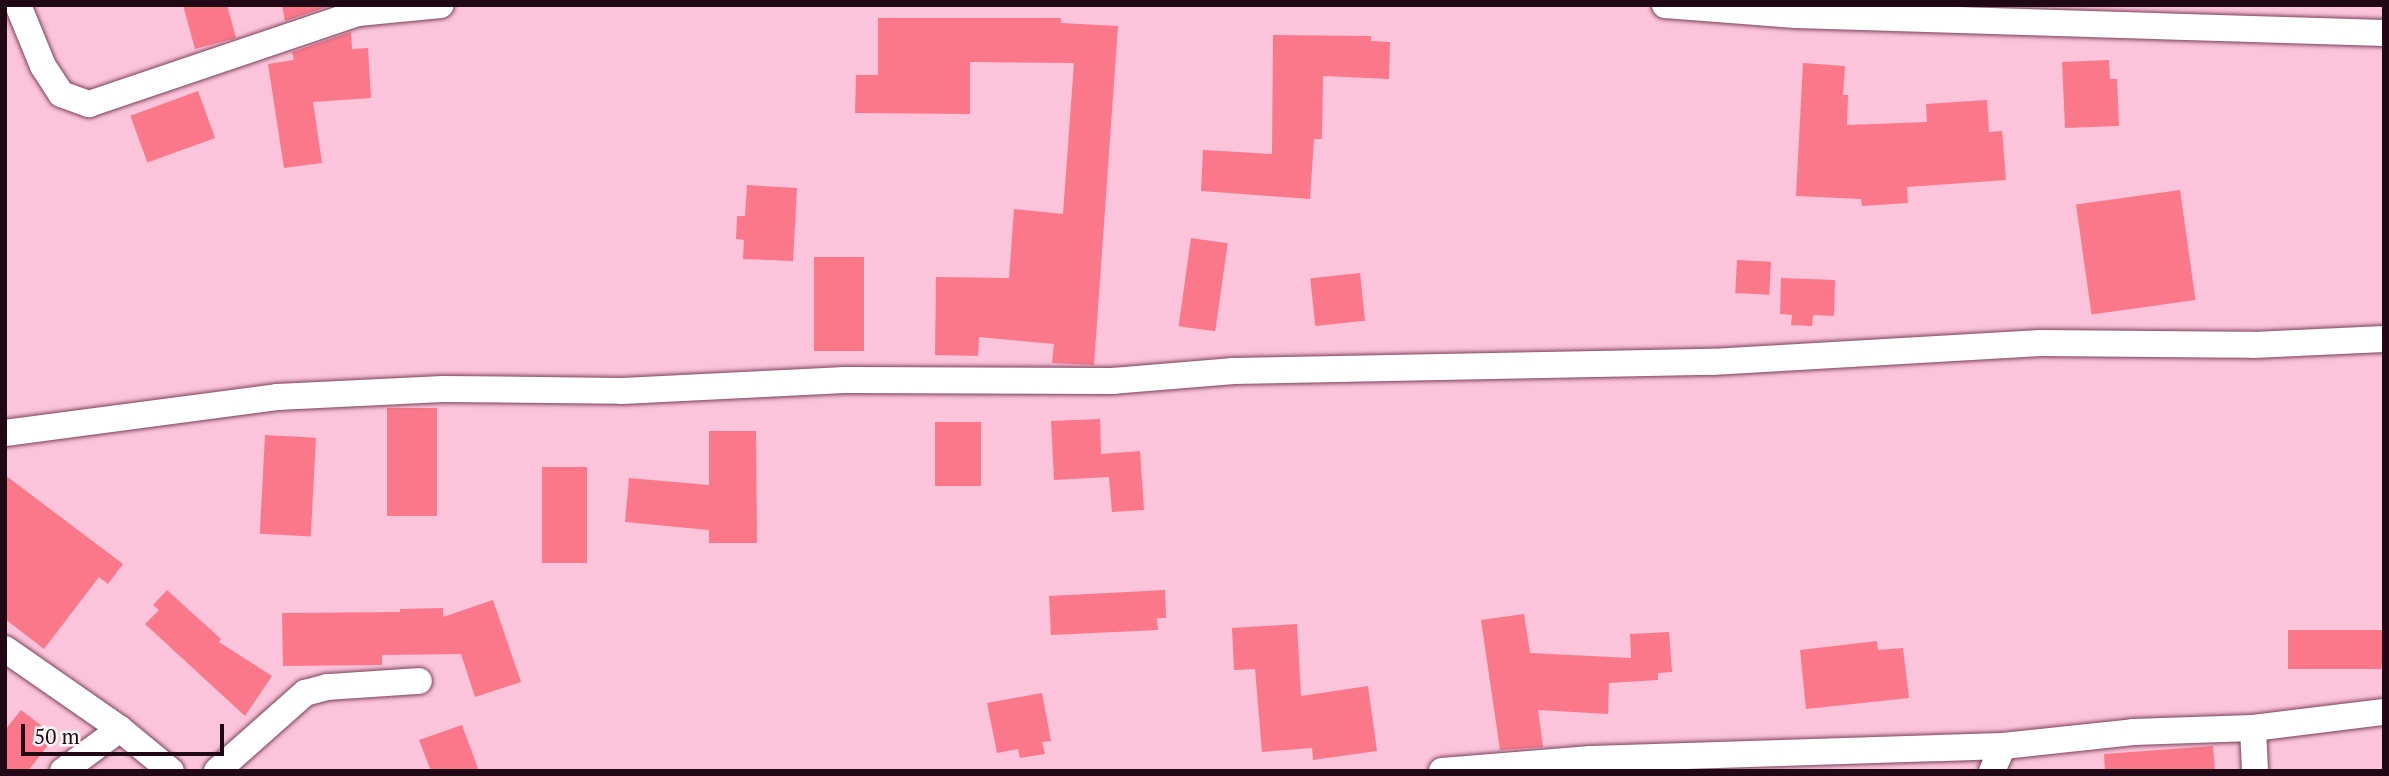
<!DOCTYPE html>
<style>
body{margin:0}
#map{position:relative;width:2389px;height:776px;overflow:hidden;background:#fcc4da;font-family:"PT Serif",serif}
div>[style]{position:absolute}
.building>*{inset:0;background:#fa788a;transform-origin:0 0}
.roads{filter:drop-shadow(0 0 2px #7c415b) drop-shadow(0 0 2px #7c415b)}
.street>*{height:26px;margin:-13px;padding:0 13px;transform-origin:13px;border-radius:13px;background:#fff}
span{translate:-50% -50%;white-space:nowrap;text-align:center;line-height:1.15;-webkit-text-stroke:7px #fcf5f8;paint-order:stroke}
.frame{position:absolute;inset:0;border:7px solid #200914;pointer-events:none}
.scale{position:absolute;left:21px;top:724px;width:203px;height:32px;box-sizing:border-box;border:4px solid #200914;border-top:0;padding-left:9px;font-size:21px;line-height:24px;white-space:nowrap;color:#200914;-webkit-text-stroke:5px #fcf5f8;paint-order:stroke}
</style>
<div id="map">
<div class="building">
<div style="clip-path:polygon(183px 5px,227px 5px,236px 38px,195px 49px)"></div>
<div style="clip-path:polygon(282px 5px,332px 5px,285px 21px)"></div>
<div style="clip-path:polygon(878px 18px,1061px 18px,1061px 23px,1118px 26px,1094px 365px,1052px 363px,1054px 344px,979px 337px,978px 356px,935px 355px,936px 277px,1009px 278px,1014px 209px,1063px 214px,1074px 63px,970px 62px,970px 114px,855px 113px,856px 75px,878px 75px)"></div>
<div style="clip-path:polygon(351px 32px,352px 49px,368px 48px,371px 98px,313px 102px,322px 163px,284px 168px,268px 64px,294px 60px,292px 52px)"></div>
<div style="clip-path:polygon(1273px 35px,1371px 36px,1371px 41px,1390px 42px,1389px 79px,1323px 76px,1322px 139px,1314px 139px,1310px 199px,1201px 191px,1203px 150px,1272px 154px)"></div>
<div style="clip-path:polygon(2109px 60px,2110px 79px,2117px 79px,2119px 126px,2065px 128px,2062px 62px)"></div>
<div style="clip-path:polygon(1803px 63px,1845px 66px,1843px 95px,1848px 95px,1847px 125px,1927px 122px,1926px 104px,1987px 100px,1989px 132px,2002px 131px,2006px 180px,1907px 187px,1908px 203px,1862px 206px,1861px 199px,1796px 196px)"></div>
<div style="left:198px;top:91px;width:50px;height:72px;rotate:70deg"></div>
<div style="clip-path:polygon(747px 185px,797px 188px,793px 261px,743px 259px,744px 240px,736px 239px,737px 216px,745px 216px)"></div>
<div style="left:2180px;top:190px;width:111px;height:105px;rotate:82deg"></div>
<div style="left:1191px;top:238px;width:37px;height:89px;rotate:8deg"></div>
<div style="left:814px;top:257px;width:50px;height:94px"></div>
<div style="left:1737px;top:260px;width:34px;height:33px;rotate:3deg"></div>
<div style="left:1360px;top:273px;width:48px;height:50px;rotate:84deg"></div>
<div style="clip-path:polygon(1781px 278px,1835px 280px,1834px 316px,1813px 315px,1812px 326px,1791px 325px,1792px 315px,1780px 314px)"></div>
<div style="left:387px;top:408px;width:50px;height:108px"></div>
<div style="clip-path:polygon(1100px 419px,1101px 454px,1140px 451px,1144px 510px,1112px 512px,1109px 477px,1054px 480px,1051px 421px)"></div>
<div style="left:981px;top:422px;width:64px;height:46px;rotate:90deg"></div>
<div style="clip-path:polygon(709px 431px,756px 431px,757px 543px,709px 543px,709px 530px,625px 522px,629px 478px,709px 485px)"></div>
<div style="left:265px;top:435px;width:51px;height:99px;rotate:3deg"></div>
<div style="left:542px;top:467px;width:45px;height:96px"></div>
<div style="clip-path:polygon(5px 475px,123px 564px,108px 584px,99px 577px,44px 649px,5px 619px)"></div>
<div style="clip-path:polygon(167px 590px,221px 639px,219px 642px,272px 676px,245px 716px,145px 624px,159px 610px,153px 605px)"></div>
<div style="clip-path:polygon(1165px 590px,1166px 618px,1157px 618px,1158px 630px,1051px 635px,1049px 596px)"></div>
<div style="clip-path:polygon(493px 600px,521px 682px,475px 697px,461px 654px,382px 655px,382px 665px,283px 666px,282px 613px,400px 612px,400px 609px,443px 608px,443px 617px)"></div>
<div style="clip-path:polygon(1524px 614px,1530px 653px,1631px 658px,1630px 634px,1669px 632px,1672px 672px,1658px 673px,1658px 680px,1609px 683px,1608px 714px,1538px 710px,1543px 747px,1500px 750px,1481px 620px)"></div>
<div style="clip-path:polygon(1297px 624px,1301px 696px,1368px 686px,1377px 751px,1313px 760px,1312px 748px,1262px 752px,1255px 669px,1234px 670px,1232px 628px)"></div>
<div style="left:2384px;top:630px;width:39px;height:96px;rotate:90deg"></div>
<div style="clip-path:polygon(1877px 641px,1878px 650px,1903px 648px,1909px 698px,1806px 709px,1800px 650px)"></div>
<div style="clip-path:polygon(1042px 693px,1051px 741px,1042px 742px,1045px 754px,1020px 758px,1018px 749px,997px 753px,987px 703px)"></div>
<div style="clip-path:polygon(21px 710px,55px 736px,28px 771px,5px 771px,5px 730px)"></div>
<div style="clip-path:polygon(462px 725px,479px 771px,431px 771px,419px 740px)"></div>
<div style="clip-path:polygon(2213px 746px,2215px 771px,2105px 771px,2104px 754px)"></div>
</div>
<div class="roads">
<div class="street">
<div style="left:18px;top:5px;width:66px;rotate:67.7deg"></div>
<div style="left:43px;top:66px;width:33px;rotate:57deg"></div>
<div style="left:61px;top:94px;width:30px;rotate:20deg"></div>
<div style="left:89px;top:104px;width:284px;rotate:-18.7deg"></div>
<div style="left:358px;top:13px;width:83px;rotate:-5.5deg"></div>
<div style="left:1665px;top:5px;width:131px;rotate:4.4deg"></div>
<div style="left:1796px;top:15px;width:588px;rotate:1.75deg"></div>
<div style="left:5px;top:433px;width:274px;rotate:-7.5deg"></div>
<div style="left:277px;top:397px;width:166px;rotate:-2.8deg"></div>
<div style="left:443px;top:389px;width:179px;rotate:0.6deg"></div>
<div style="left:622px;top:391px;width:223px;rotate:-2.8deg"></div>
<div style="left:845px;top:380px;width:267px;rotate:0.2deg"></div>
<div style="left:1112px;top:381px;width:122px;rotate:-4.7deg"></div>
<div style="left:1234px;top:371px;width:478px;rotate:-1.1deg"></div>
<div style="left:1712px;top:362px;width:329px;rotate:-3.3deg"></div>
<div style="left:2040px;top:343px;width:213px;rotate:0.5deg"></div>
<div style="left:2253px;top:345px;width:131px;rotate:-2.6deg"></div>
<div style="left:5px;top:649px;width:140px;rotate:34.8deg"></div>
<div style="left:120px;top:729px;width:66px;rotate:39.5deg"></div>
<div style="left:2253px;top:728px;width:43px;rotate:87.3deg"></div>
<div style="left:63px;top:771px;width:71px;rotate:-36.4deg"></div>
<div style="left:217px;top:771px;width:118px;rotate:-41.6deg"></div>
<div style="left:305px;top:693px;width:24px;rotate:-15deg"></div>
<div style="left:328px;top:687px;width:91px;rotate:-3.8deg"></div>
<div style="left:1442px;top:771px;width:149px;rotate:-4.6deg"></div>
<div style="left:1591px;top:759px;width:412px;rotate:-1.8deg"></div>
<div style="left:2003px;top:746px;width:131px;rotate:-6.1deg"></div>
<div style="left:2133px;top:732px;width:120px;rotate:-1.9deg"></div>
<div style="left:2253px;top:728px;width:132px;rotate:-7deg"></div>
<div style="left:1992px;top:771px;width:27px;rotate:-66deg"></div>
</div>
</div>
<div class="frame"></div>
<div class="scale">50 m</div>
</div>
